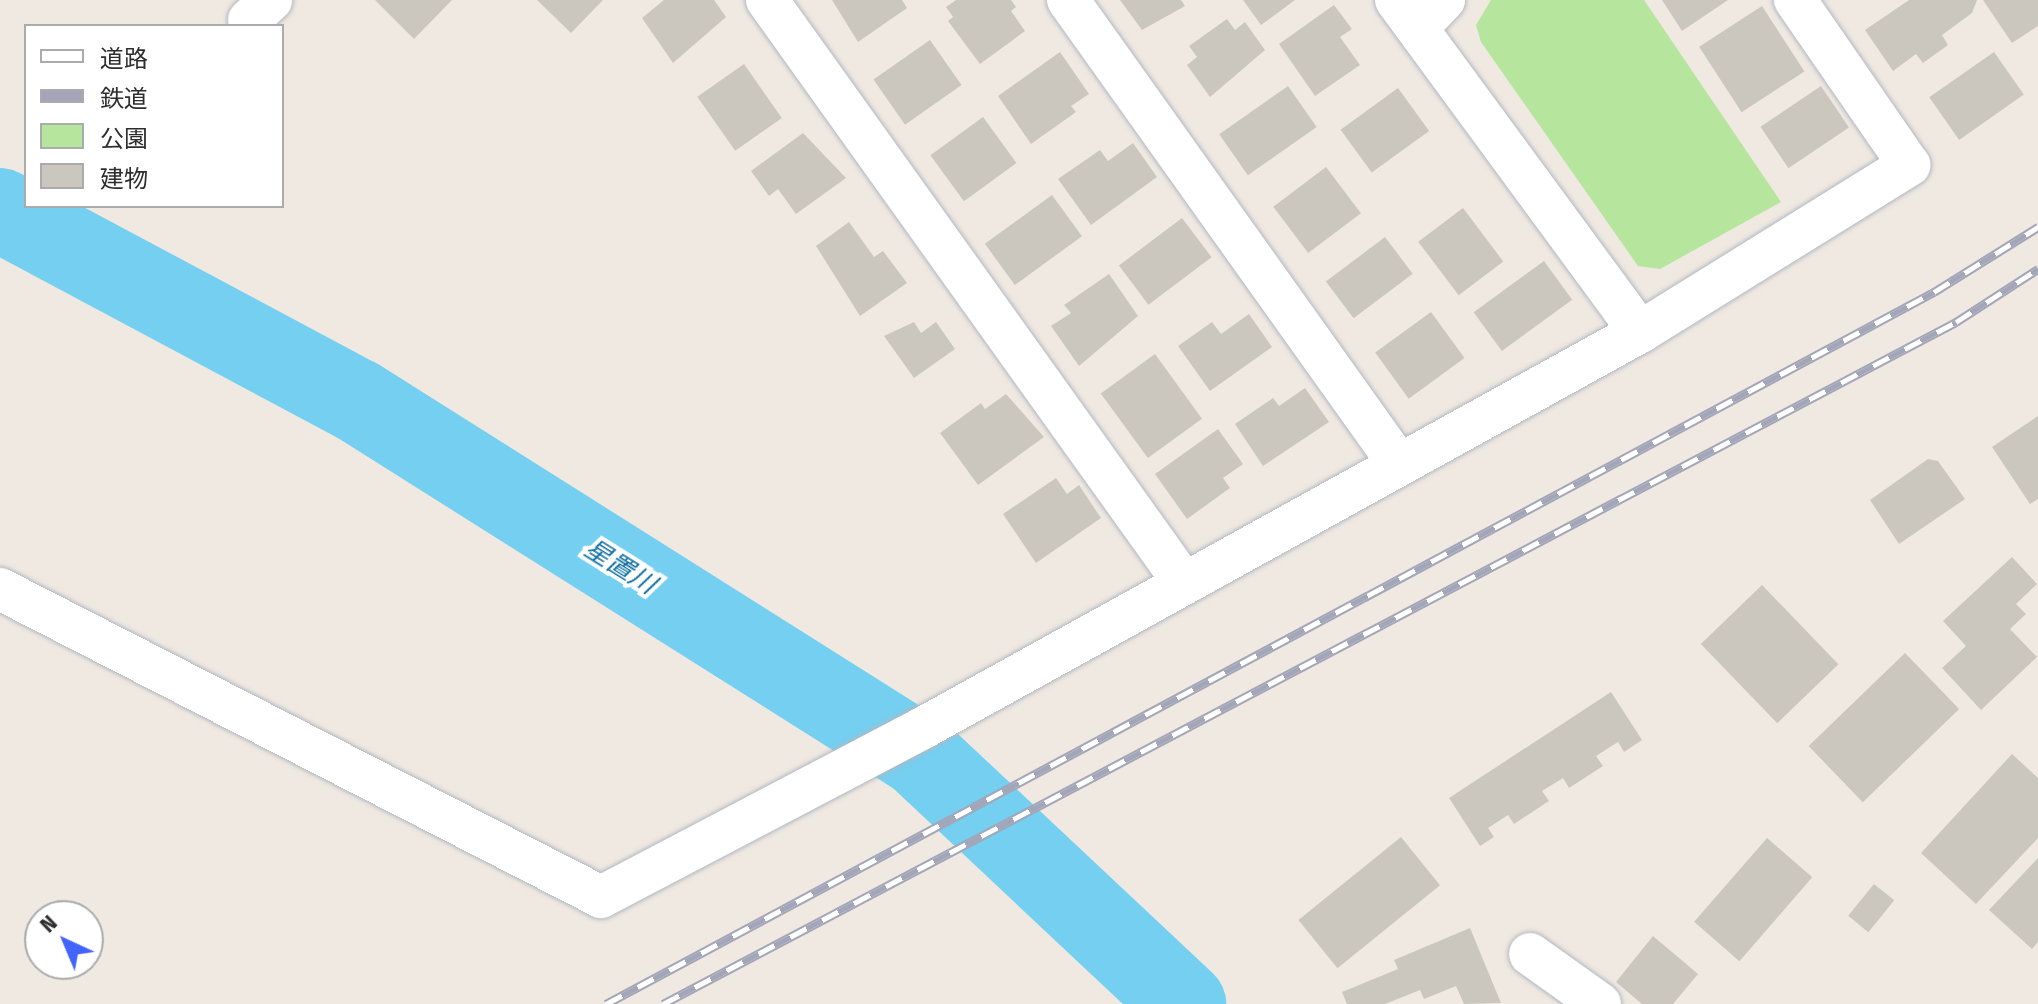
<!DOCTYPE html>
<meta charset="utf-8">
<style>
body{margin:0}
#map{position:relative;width:2038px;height:1004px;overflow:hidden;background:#efe9e1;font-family:"Fira Sans Condensed","Noto Sans JP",sans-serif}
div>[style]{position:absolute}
.green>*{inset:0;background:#b6e59e}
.river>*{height:84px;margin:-42px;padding:0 42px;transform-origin:42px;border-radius:42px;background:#75cff0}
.building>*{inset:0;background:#cbc7bf;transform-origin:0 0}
.roads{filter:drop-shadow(0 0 2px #b4b7c1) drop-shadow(0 0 2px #b4b7c1)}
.street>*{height:42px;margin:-21px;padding:0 21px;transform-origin:21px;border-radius:21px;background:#fff}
.rail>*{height:9px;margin-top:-4.5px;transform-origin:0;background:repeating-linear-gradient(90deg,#fff 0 18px,#a3a6b8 0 36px);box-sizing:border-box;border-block:2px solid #a3a6b8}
span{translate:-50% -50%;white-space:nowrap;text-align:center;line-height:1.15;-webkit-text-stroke:8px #fff;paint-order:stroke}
.water-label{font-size:26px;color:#0d6fa3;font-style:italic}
.legend{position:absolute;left:24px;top:24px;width:260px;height:184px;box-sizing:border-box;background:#fff;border:2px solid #ababab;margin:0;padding:10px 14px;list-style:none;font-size:24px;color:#2e2e2e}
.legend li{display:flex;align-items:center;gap:16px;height:40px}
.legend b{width:40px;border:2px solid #ababab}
.north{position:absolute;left:24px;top:900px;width:80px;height:80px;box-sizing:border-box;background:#fff;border:2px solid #ababab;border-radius:50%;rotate:316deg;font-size:22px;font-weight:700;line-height:32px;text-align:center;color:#2e2e2e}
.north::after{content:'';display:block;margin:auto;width:28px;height:36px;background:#4264fb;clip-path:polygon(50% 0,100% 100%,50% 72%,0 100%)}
</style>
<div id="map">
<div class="green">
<div style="clip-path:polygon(1491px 0,1644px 0,1781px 202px,1660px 269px,1638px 266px,1481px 42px,1476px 25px)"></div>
</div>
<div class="river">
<div style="left:0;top:210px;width:406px;rotate:28.1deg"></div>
<div style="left:358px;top:401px;width:663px;rotate:32.25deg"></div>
<div style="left:919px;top:755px;width:364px;rotate:43.2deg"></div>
</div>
<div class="building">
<div style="clip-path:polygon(375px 0,452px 0,414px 39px)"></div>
<div style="clip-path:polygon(537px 0,603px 0,571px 33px)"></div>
<div style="clip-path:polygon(664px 0,714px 0,726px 17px,673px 63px,642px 18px)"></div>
<div style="clip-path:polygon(832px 0,902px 0,907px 8px,858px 42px)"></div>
<div style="clip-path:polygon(956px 0,1011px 0,1016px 7px,1011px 11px,1025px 31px,980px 64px,948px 21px,953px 17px,946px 7px)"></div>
<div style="clip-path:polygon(1120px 0,1181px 0,1185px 6px,1142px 30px)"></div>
<div style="clip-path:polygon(1243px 0,1295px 0,1261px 25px)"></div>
<div style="clip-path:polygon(1662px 0,1728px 0,1682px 31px)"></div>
<div style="clip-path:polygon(1909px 0,1977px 0,1972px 13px,1942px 35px,1948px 45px,1923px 63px,1916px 54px,1893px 71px,1865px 30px)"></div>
<div style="clip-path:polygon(1983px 0,2038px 0,2038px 26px,2012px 43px)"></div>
<div style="clip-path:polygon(1334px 5px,1352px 29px,1340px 37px,1360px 65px,1315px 96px,1279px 44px)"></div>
<div style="left:1762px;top:6px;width:78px;height:75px;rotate:57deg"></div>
<div style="clip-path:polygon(1227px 19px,1235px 30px,1245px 22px,1265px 50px,1210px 97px,1187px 65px,1197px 57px,1189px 46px)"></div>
<div style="left:930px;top:40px;width:55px;height:69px;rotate:55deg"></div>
<div style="clip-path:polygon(1060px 52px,1089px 94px,1071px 106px,1076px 112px,1031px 144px,998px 96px)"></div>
<div style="left:1994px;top:52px;width:52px;height:79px;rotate:55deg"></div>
<div style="left:744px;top:64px;width:66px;height:57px;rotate:55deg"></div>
<div style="left:1288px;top:86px;width:50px;height:84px;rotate:55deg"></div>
<div style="left:1821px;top:86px;width:50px;height:73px;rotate:56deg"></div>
<div style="left:1398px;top:88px;width:53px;height:71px;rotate:54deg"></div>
<div style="left:983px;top:117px;width:57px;height:65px;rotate:54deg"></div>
<div style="clip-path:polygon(803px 133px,846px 178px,796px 214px,778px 189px,769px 196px,751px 171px)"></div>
<div style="clip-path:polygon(1133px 143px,1157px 177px,1091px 225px,1058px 179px,1100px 150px,1108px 161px)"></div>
<div style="left:1326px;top:167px;width:58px;height:66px;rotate:53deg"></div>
<div style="left:1052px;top:195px;width:51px;height:83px;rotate:54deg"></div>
<div style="left:1463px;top:208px;width:67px;height:56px;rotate:53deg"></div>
<div style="left:1182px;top:218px;width:49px;height:79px;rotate:53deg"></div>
<div style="clip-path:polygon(849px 222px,874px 257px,883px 251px,907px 283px,860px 316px,816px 246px)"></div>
<div style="left:1385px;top:237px;width:46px;height:74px;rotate:53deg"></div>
<div style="left:1544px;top:261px;width:48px;height:87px;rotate:54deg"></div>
<div style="clip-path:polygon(1109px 274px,1138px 316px,1079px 366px,1051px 326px,1071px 313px,1064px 305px)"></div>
<div style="left:1431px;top:312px;width:57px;height:69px;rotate:54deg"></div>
<div style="clip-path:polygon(1249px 314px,1272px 347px,1210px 391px,1178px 346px,1212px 322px,1221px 334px)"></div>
<div style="clip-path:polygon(914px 322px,921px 333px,936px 322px,955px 349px,914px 378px,884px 336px)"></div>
<div style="left:1155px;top:354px;width:80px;height:67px;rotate:54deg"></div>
<div style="clip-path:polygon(1305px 388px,1329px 422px,1263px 466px,1235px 424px,1273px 398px,1279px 406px)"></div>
<div style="clip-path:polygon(1006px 394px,1044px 437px,978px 485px,940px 433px,981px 403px,985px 409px)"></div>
<div style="clip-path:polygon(2038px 416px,2038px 499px,2030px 504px,1992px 447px)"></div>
<div style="clip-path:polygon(1218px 429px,1243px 464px,1223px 478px,1230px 488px,1187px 519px,1155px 474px)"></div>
<div style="clip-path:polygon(1928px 459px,1938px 461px,1965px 499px,1899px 544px,1870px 500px)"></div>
<div style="clip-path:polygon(1056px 478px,1067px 494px,1079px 485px,1101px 518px,1036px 563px,1003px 514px)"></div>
<div style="clip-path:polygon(2012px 557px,2037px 584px,2016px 604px,2026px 614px,2010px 629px,2037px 657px,1981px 710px,1942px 668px,1966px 646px,1943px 621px)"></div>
<div style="left:1762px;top:585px;width:110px;height:85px;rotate:46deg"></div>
<div style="left:1905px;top:653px;width:78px;height:134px;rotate:46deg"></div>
<div style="clip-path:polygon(1611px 692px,1642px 740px,1624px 752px,1618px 742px,1596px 756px,1603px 766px,1569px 788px,1563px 778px,1542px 791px,1549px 801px,1514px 824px,1508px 815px,1488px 828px,1494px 837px,1480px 846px,1449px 798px)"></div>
<div style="clip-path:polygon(2012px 754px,2038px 778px,2038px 838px,1976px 904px,1921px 853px)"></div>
<div style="left:1401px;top:837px;width:62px;height:132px;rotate:51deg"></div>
<div style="left:1767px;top:838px;width:60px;height:111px;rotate:41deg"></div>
<div style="clip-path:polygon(2038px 858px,2038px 942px,2032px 949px,1989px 910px)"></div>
<div style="left:1874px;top:884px;width:26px;height:41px;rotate:39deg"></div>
<div style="clip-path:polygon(1470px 928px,1501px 1003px,1464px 1004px,1456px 986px,1424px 999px,1420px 990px,1385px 1004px,1347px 1004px,1342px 992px,1398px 969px,1394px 960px)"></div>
<div style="clip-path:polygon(1653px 936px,1698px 974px,1673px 1004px,1642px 1004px,1616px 982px)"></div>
</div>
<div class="roads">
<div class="street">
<div style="left:767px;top:0;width:713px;rotate:54.42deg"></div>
<div style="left:1068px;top:0;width:569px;rotate:54.52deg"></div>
<div style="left:1396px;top:0;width:412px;rotate:53.7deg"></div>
<div style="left:249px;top:20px;width:30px;rotate:-42deg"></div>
<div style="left:1417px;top:28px;width:39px;rotate:-46deg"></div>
<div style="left:0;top:589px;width:675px;rotate:27.13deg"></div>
<div style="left:601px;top:897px;width:364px;rotate:-27.7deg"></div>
<div style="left:923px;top:728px;width:819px;rotate:-28.91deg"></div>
<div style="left:1640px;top:332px;width:317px;rotate:-31.8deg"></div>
<div style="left:1909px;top:165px;width:201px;rotate:-124.6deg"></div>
<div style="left:1530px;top:954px;width:86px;rotate:35.5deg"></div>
</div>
</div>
<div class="rail">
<div style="left:606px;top:1004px;width:1507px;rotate:-28.2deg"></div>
<div style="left:1934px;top:292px;width:123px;rotate:-32deg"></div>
<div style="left:663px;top:1004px;width:1462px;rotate:-27.81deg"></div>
<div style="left:1956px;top:322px;width:98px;rotate:-32.9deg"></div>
</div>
<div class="water-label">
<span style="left:620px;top:567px;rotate:32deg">星置川</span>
</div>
<ul class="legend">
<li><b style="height:10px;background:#fff"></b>道路</li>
<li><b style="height:10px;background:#a3a6b8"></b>鉄道</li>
<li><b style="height:22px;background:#b6e59e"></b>公園</li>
<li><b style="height:22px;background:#cbc7bf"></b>建物</li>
</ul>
<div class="north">N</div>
</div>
